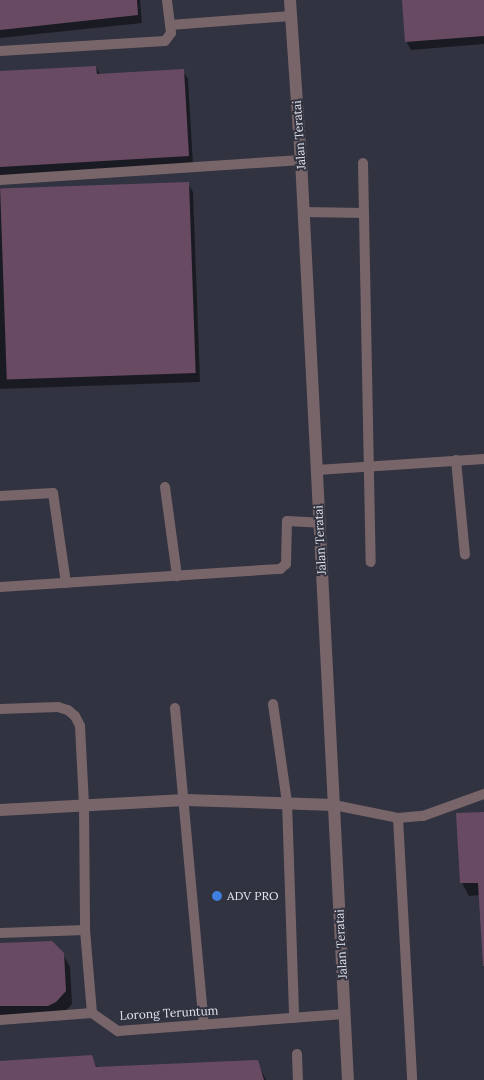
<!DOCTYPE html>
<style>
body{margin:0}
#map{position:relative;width:484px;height:1080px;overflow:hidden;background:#313340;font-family:Lora,serif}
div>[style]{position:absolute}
.shadow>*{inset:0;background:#0007}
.building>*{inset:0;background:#684b63;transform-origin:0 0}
.service>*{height:10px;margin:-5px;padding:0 5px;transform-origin:5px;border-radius:5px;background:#786569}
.minor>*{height:12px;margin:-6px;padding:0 6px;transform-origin:6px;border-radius:6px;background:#786569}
.dots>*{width:14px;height:14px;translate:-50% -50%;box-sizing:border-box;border:2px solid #313340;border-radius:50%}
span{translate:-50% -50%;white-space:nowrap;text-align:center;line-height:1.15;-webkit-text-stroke:4px #313340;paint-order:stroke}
.street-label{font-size:12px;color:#e2e4ed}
.poi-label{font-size:12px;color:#e2e4ed}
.left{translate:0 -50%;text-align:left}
</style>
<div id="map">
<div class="shadow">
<div style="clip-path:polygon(0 0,140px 0,142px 23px,0 38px)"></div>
<div style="clip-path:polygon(403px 0,484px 0,484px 44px,411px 50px,406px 41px)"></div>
<div style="clip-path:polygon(96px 67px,100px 75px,183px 71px,188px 79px,193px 165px,0 176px,0 73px)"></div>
<div style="clip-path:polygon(188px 184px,193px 192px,200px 382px,0 389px,0 191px)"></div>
<div style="clip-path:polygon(484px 813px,484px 970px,480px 895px,469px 896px,462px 883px,458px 814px)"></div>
<div style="clip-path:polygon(0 944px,63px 954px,70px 967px,72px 1004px,63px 1014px,0 1018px)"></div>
<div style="clip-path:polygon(91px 1056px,98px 1069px,257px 1062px,266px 1080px,0 1080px,0 1062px)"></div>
</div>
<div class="building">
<div style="clip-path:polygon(0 0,137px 0,138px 15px,0 30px)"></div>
<div style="clip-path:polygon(402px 0,484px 0,484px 36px,405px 42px)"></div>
<div style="clip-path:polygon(96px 66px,97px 74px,184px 69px,189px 156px,0 167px,0 71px)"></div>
<div style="left:189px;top:182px;width:191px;height:189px;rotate:88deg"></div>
<div style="clip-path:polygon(484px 812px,484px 966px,483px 966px,478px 883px,460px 883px,456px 813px)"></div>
<div style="clip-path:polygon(52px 941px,64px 953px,66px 991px,56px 1002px,48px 1006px,0 1006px,0 943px)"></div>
<div style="clip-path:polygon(92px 1055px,96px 1067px,258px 1060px,264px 1080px,0 1080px,0 1061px)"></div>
</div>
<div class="service">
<div style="left:170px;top:25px;width:121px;rotate:-4.3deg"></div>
<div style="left:0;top:51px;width:165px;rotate:-3.5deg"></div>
<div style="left:165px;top:41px;width:10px;rotate:-53deg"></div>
<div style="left:171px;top:33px;width:33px;rotate:-97deg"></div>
<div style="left:363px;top:163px;width:399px;rotate:88.9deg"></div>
<div style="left:0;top:180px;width:302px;rotate:-3.8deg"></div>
<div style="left:304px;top:212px;width:60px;rotate:1deg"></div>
<div style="left:456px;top:460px;width:95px;rotate:84.6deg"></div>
<div style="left:317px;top:470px;width:167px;rotate:-3.8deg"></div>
<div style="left:165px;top:487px;width:90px;rotate:82.3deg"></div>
<div style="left:0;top:496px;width:53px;rotate:-3.2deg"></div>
<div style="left:53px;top:493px;width:91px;rotate:81.8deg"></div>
<div style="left:0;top:587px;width:281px;rotate:-3.7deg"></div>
<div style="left:280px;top:569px;width:8px;rotate:-40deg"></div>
<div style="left:286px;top:564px;width:43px;rotate:-88.7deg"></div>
<div style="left:287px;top:521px;width:33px;rotate:3deg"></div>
<div style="left:273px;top:704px;width:99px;rotate:81.9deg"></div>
<div style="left:287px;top:802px;width:216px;rotate:88.1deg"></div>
<div style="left:175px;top:708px;width:318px;rotate:84.8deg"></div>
<div style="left:0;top:709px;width:58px;rotate:-2deg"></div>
<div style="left:58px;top:707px;width:10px;rotate:17deg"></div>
<div style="left:68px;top:710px;width:9px;rotate:41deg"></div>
<div style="left:75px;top:716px;width:11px;rotate:63deg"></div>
<div style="left:80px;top:726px;width:80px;rotate:87.1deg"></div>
<div style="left:84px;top:806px;width:124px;rotate:89.5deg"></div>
<div style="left:85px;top:930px;width:83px;rotate:85.2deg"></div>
<div style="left:334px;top:805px;width:65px;rotate:11.5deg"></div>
<div style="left:398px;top:818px;width:262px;rotate:86.9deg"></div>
<div style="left:398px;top:818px;width:25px;rotate:-5deg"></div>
<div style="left:423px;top:816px;width:65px;rotate:-19.8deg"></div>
<div style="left:0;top:933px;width:85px;rotate:-2deg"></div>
<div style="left:0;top:1020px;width:92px;rotate:-4.4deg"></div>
<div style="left:92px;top:1013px;width:32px;rotate:35deg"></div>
<div style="left:118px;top:1031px;width:227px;rotate:-4.3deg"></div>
<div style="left:297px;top:1054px;width:26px;rotate:88deg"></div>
</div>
<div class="minor">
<div style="left:290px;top:0;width:160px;rotate:86.1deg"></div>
<div style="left:301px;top:160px;width:921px;rotate:87.08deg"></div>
<div style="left:0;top:810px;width:185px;rotate:-3.1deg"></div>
<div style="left:185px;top:800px;width:149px;rotate:1.9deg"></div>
</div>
<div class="dots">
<div style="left:217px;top:896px;background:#3f7fe0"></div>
</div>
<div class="street-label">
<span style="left:299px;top:135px;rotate:-94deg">Jalan Teratai</span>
<span style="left:320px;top:540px;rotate:-93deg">Jalan Teratai</span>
<span style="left:341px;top:944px;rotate:-93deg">Jalan Teratai</span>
<span style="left:169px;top:1013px;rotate:-3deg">Lorong Teruntum</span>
</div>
<div class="poi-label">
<span class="left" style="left:227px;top:896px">ADV PRO</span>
</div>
</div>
